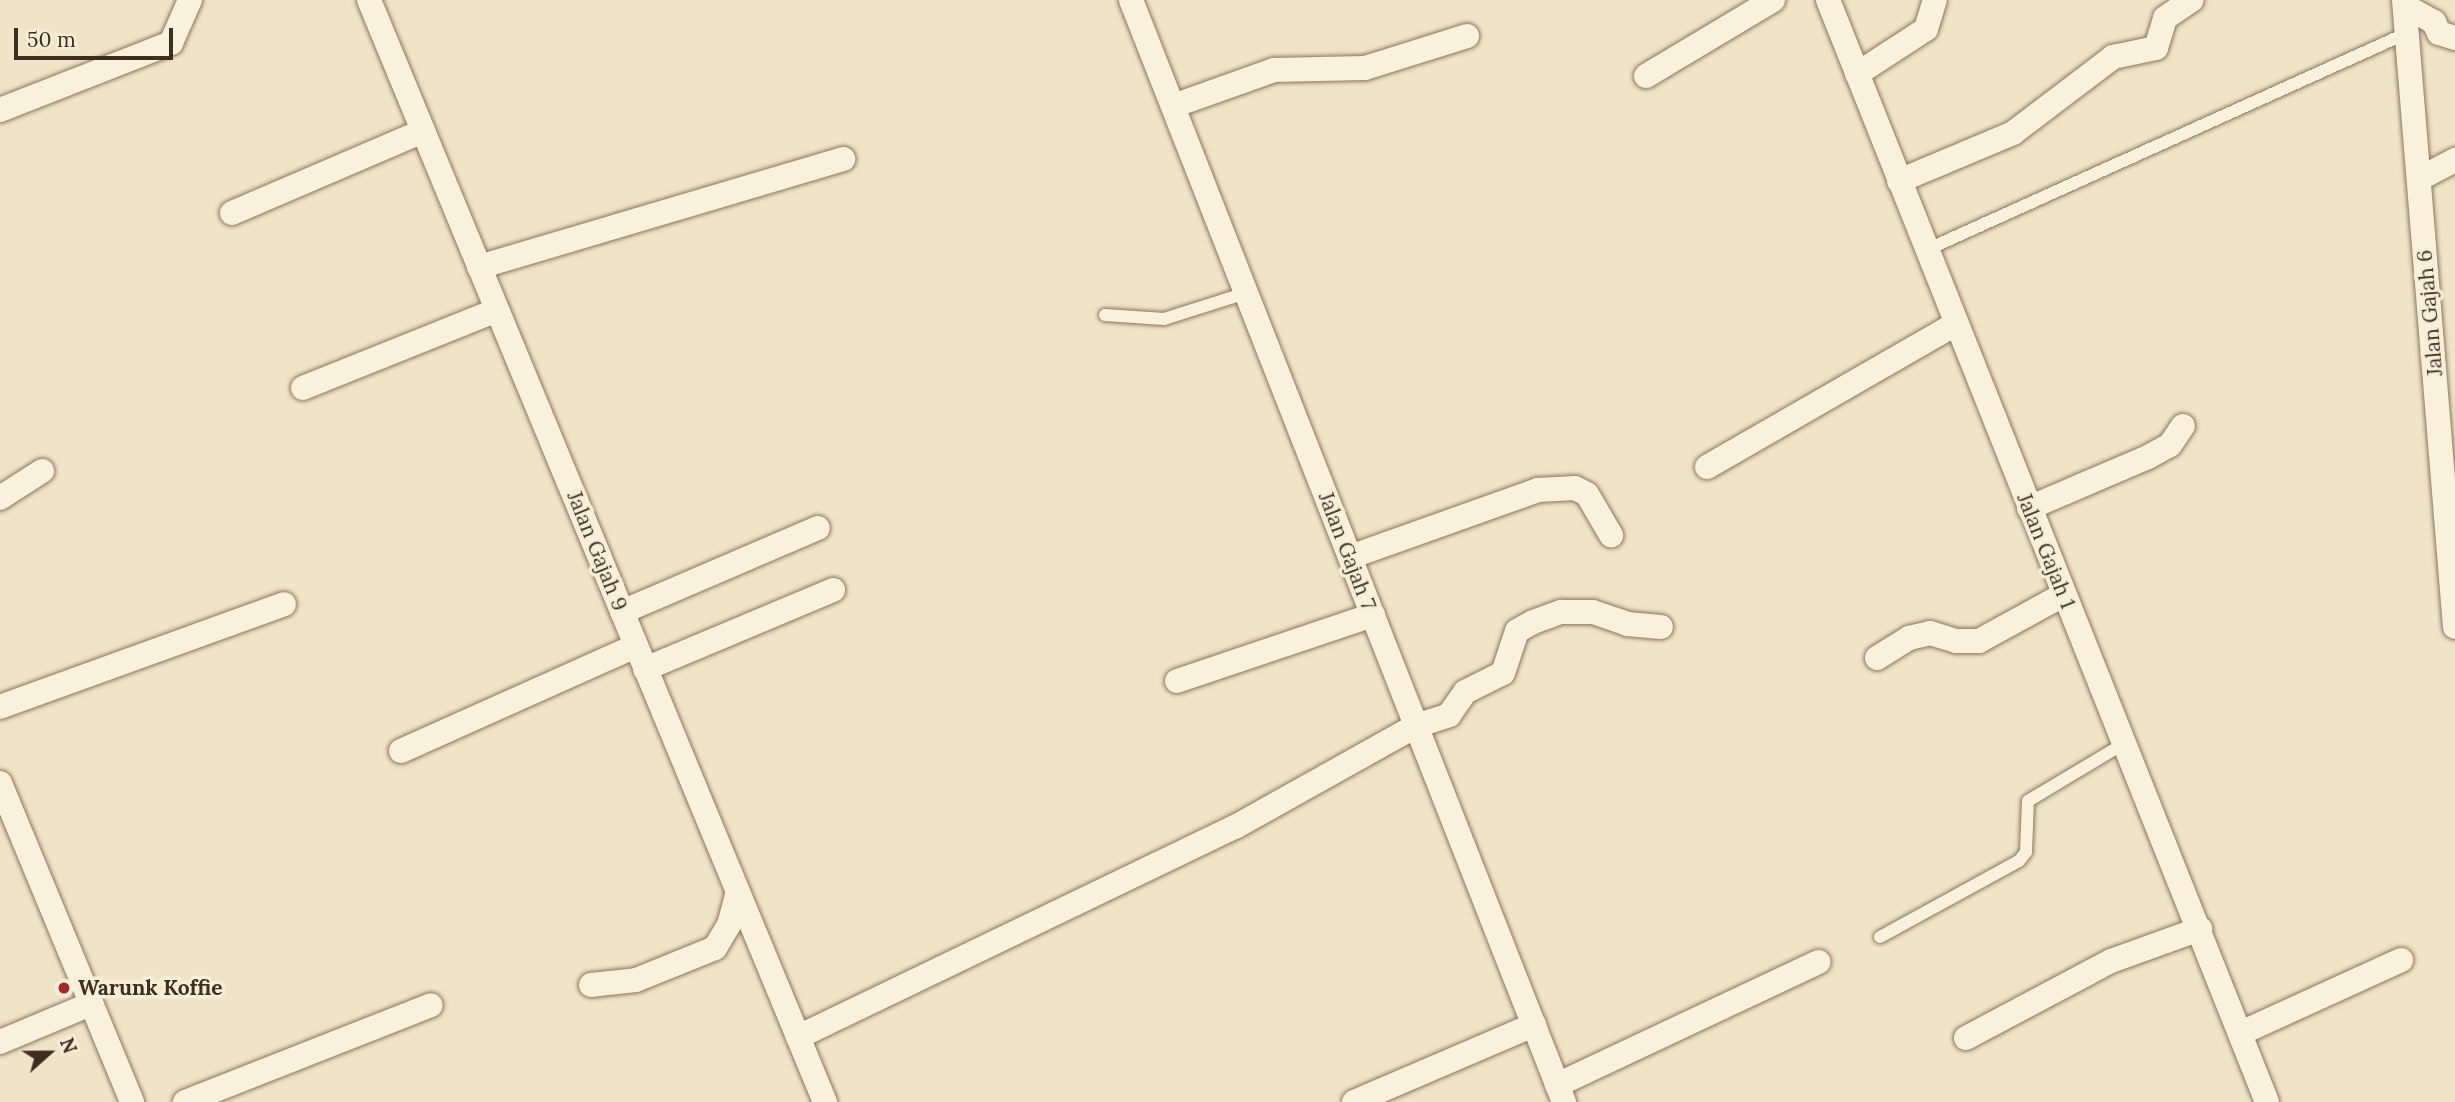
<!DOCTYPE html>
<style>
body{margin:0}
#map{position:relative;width:2455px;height:1102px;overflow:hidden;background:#f0e4c8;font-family:Lora,serif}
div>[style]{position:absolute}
.roads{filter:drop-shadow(0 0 2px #8d765c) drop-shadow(0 0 2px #8d765c)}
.service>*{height:12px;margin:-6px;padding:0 6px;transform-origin:6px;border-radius:6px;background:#faf1dc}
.minor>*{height:24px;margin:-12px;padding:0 12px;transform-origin:12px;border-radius:12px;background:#faf1dc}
.dots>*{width:19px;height:19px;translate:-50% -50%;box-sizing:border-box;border:4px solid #f7eed8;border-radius:50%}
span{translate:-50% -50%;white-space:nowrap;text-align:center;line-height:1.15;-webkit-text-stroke:7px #f7eed8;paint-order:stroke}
.street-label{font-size:21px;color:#3d2e20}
.poi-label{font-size:21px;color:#3d2e20;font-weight:700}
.left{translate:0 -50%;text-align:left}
.north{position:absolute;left:14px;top:1018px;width:70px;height:70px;-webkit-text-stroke:5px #f7eed8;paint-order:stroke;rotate:69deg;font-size:19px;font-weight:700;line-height:28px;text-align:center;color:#3d2e20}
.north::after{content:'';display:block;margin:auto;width:24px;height:32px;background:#3d2e20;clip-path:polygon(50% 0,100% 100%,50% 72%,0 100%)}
.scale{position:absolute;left:14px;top:28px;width:159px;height:32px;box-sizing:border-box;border:4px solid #3d2e20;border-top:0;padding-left:9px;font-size:21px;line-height:24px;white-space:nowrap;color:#3d2e20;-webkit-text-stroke:5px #f7eed8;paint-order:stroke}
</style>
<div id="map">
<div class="roads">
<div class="service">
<div style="left:1926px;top:250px;width:528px;rotate:-24.28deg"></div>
<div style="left:1105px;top:315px;width:59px;rotate:3.9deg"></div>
<div style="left:1164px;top:319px;width:86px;rotate:-17.6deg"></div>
<div style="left:1880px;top:937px;width:158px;rotate:-28.7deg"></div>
<div style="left:2019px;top:861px;width:11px;rotate:-52deg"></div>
<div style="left:2026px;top:852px;width:51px;rotate:-87.8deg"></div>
<div style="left:2028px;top:801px;width:113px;rotate:-30.9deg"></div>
</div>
<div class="minor">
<div style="left:369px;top:0;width:1193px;rotate:67.52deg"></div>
<div style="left:1131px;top:0;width:1184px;rotate:68.55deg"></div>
<div style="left:1828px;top:0;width:1186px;rotate:68.28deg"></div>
<div style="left:2404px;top:0;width:629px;rotate:85.35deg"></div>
<div style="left:2414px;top:11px;width:23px;rotate:29deg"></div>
<div style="left:2434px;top:22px;width:12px;rotate:66deg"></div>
<div style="left:2439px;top:33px;width:17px;rotate:17deg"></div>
<div style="left:1857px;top:74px;width:82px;rotate:-33.1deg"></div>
<div style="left:1926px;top:29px;width:30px;rotate:-73deg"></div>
<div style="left:1646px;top:76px;width:148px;rotate:-30.9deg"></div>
<div style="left:1173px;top:106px;width:107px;rotate:-19.6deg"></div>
<div style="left:1274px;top:70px;width:91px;rotate:-1.3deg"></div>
<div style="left:1365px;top:68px;width:107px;rotate:-17.4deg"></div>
<div style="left:0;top:110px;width:184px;rotate:-21.4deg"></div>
<div style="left:171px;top:43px;width:47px;rotate:-66.2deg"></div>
<div style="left:2419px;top:179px;width:41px;rotate:-27.8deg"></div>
<div style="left:1899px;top:181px;width:124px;rotate:-22.8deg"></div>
<div style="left:2013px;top:133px;width:126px;rotate:-37.2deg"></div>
<div style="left:2113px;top:57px;width:44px;rotate:-11.8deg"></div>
<div style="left:2156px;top:48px;width:31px;rotate:-73deg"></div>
<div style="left:2165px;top:18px;width:32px;rotate:-34deg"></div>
<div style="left:232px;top:213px;width:208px;rotate:-23.2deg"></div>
<div style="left:479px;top:267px;width:380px;rotate:-16.5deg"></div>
<div style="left:303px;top:388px;width:209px;rotate:-21.9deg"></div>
<div style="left:1707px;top:467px;width:287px;rotate:-29.9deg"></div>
<div style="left:0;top:498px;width:50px;rotate:-32.7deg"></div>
<div style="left:2029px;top:508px;width:129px;rotate:-23.2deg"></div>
<div style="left:2148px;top:457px;width:25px;rotate:-29deg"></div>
<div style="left:2170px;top:445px;width:23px;rotate:-56deg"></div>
<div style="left:1350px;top:557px;width:200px;rotate:-19.6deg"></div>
<div style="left:1538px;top:490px;width:37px;rotate:-3deg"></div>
<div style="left:1575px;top:488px;width:13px;rotate:27deg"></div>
<div style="left:1587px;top:494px;width:48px;rotate:59.7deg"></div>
<div style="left:622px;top:612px;width:213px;rotate:-23.2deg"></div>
<div style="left:1877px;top:658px;width:38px;rotate:-32deg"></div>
<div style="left:1909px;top:638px;width:22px;rotate:-13deg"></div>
<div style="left:1930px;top:633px;width:27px;rotate:17deg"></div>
<div style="left:1956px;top:641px;width:23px"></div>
<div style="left:1979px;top:641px;width:96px;rotate:-28.7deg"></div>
<div style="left:645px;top:669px;width:204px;rotate:-22.8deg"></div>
<div style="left:1177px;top:681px;width:207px;rotate:-18.6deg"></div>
<div style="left:0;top:707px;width:302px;rotate:-19.9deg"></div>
<div style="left:401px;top:751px;width:257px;rotate:-24.1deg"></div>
<div style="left:0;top:783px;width:345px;rotate:67.5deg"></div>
<div style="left:591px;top:985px;width:45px;rotate:-6.3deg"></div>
<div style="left:636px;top:980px;width:85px;rotate:-22.1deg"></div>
<div style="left:715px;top:948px;width:27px;rotate:-59deg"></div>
<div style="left:729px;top:925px;width:34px;rotate:-75deg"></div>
<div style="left:2241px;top:1033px;width:176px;rotate:-24.5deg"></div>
<div style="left:798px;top:1037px;width:485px;rotate:-25.7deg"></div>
<div style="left:1235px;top:827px;width:207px;rotate:-29.2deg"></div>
<div style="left:1416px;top:726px;width:35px;rotate:-18deg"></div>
<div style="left:1449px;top:715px;width:28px;rotate:-55deg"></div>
<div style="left:1465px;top:692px;width:42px;rotate:-26.6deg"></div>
<div style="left:1503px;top:673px;width:44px;rotate:-71.6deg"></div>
<div style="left:1517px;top:631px;width:18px;rotate:-29deg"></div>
<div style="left:1533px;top:622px;width:30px;rotate:-20deg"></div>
<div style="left:1561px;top:612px;width:32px"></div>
<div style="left:1593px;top:612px;width:36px;rotate:19deg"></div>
<div style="left:1627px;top:624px;width:34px;rotate:5deg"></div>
<div style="left:1966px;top:1038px;width:164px;rotate:-28deg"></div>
<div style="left:2111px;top:961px;width:95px;rotate:-19.8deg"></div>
<div style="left:0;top:1042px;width:99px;rotate:-22.7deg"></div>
<div style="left:1557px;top:1085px;width:289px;rotate:-25.2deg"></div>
<div style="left:185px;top:1102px;width:264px;rotate:-21.5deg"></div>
<div style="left:1354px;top:1102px;width:196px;rotate:-23.2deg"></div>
</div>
</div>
<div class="dots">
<div style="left:64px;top:988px;background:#9e2a2b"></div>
</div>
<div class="street-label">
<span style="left:2430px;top:313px;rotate:-95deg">Jalan Gajah 6</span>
<span style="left:597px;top:551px;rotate:68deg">Jalan Gajah 9</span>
<span style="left:1347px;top:551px;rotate:69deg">Jalan Gajah 7</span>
<span style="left:2046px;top:551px;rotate:68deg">Jalan Gajah 1</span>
</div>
<div class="poi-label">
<span class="left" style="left:78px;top:988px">Warunk Koffie</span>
</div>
<div class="north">N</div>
<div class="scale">50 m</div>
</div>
